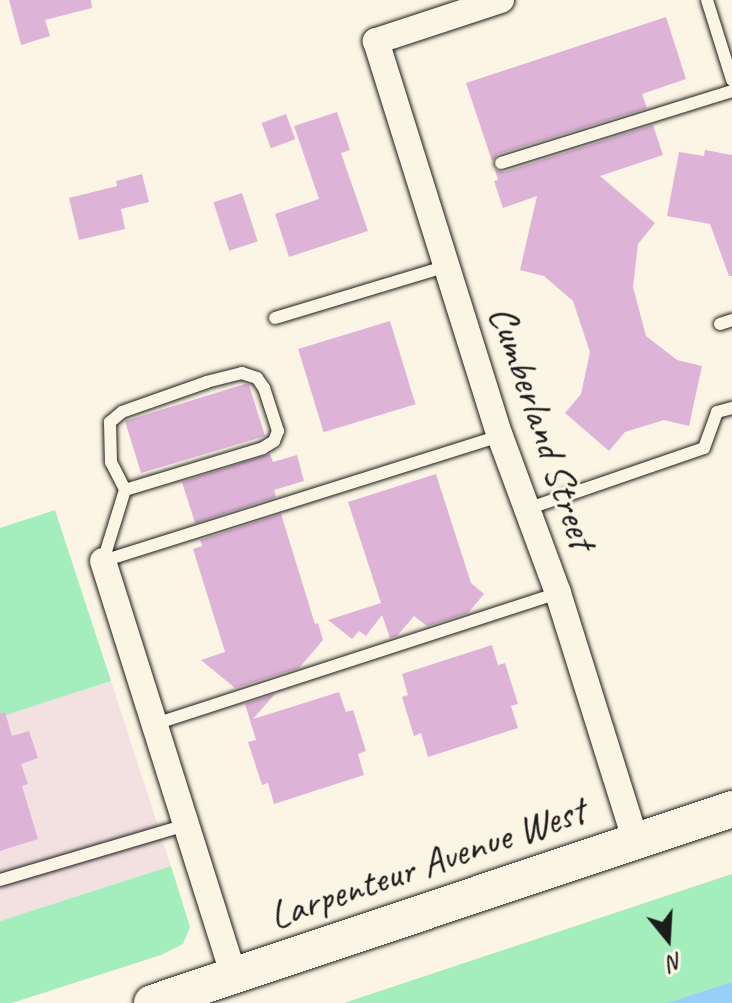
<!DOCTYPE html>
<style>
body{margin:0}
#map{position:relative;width:732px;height:1003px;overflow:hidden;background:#fcf5e5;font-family:Caveat,sans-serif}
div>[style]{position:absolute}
.built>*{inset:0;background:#f3e1e1}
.green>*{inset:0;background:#a4eebd}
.water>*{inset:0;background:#97cff6}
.building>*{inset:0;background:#deb3d8;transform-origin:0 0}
.roads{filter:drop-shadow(0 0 2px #1c1c1c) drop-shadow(0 0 2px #1c1c1c)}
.lane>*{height:12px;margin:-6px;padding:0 6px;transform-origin:6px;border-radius:6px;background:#fcf5e5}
.street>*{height:26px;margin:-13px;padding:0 13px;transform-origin:13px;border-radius:13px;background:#fcf5e5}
.secondary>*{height:36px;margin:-18px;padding:0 18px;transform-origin:18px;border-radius:18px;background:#fcf5e5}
span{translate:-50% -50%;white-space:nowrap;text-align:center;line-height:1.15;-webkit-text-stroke:6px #fcf5e5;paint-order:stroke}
.street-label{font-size:40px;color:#1c1c1c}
.north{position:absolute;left:628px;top:899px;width:80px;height:80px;-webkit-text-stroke:6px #fcf5e5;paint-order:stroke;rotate:162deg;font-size:22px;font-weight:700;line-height:32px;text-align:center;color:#1c1c1c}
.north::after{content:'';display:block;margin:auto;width:28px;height:36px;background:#1c1c1c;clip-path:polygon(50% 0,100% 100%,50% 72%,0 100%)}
</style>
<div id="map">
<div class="built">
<div style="clip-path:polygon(111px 681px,171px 866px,0 921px,0 717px)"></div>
</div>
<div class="green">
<div style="clip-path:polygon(55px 510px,111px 681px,0 717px,0 528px)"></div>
<div style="clip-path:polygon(171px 866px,190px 927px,183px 944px,161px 955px,12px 1003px,0 1003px,0 921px)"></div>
<div style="clip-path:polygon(732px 874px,732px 1003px,344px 1003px)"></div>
</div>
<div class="water">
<div style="clip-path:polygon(732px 982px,732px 1003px,668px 1003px)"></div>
</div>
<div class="building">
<div style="clip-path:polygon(9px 0,91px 0,92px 8px,45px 20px,50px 36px,21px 45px)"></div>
<div style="clip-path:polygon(666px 17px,686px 79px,642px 94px,647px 108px,498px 154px,492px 161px,466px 83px)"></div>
<div style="clip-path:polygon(337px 112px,350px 150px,341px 153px,368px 231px,289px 257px,275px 214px,319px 199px,294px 126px)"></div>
<div style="left:286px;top:114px;width:27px;height:26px;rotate:70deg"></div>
<div style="clip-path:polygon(653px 125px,663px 155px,600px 176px,655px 223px,638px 244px,633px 287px,646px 336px,677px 360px,702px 366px,689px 426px,664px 420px,625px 432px,609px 451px,565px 413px,581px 394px,590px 352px,573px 301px,544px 276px,520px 270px,537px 196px,503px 208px,494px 181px,498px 180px,495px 170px,504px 172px)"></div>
<div style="clip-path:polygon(705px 150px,732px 155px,732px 276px,729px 276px,710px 224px,667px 216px,679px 152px,704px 156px)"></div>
<div style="clip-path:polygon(142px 174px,149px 202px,121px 209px,125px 229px,79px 240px,69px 198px,117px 186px,116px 181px)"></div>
<div style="left:242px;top:193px;width:51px;height:30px;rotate:72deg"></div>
<div style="left:390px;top:321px;width:87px;height:96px;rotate:73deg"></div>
<div style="clip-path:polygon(245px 384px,249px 385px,265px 436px,141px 473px,125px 421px)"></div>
<div style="clip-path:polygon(270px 454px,273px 462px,297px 455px,304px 481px,274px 490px,276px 497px,195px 523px,182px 482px)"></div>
<div style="clip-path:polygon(436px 474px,471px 583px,484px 594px,468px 613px,427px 626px,414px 616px,397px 636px,390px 638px,382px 615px,366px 636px,359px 631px,352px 639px,328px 620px,381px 603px,348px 502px)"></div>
<div style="clip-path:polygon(281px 514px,315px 624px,318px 623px,323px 640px,299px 668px,235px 688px,201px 660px,225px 652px,193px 549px,202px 546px,200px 540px)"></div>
<div style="clip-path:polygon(492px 645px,498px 665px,505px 663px,518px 704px,511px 706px,518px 728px,428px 757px,421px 733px,414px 736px,402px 697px,408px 695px,402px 674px)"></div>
<div style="clip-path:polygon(339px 692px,346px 712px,353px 710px,366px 751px,358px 754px,364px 775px,274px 804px,268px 783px,262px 785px,248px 742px,256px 740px,245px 704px,275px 694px,253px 719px)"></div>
<div style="clip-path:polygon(5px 712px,12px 736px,29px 731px,38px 758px,21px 764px,28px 784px,22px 786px,38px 839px,0 851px,0 713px)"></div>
</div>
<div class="roads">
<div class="lane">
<div style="left:707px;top:0;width:84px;rotate:72.6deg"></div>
<div style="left:501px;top:163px;width:242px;rotate:-17.3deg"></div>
<div style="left:275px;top:318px;width:180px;rotate:-16.8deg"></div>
<div style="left:720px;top:324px;width:13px;rotate:-18deg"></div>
<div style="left:527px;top:509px;width:187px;rotate:-19deg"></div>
<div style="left:704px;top:448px;width:38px;rotate:-70deg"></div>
<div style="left:717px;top:412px;width:16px;rotate:-15deg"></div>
<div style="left:103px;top:561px;width:74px;rotate:-72.8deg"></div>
<div style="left:125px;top:490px;width:144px;rotate:-16.9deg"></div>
<div style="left:263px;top:448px;width:13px;rotate:-32deg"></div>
<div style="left:274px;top:441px;width:11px;rotate:-68deg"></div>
<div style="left:278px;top:431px;width:45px;rotate:-108deg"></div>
<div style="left:264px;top:388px;width:12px;rotate:-125deg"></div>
<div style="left:257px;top:378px;width:16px;rotate:-162deg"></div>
<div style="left:242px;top:373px;width:36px;rotate:166deg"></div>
<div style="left:207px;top:382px;width:90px;rotate:160.6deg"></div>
<div style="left:122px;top:412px;width:16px;rotate:140deg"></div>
<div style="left:110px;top:422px;width:40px;rotate:88.6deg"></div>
<div style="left:111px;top:462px;width:31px;rotate:63deg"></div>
<div style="left:103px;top:561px;width:416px;rotate:-17.5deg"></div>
<div style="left:155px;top:724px;width:424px;rotate:-18deg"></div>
<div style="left:0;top:880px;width:194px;rotate:-16.5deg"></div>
</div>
<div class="street">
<div style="left:501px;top:0;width:132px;rotate:161.8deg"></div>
<div style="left:376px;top:41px;width:414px;rotate:72.6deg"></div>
<div style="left:500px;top:436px;width:167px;rotate:69.7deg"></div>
<div style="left:558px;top:593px;width:258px;rotate:72.6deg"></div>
<div style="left:103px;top:561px;width:435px;rotate:72.5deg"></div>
</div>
<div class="secondary">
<div style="left:152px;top:1003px;width:612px;rotate:-18.49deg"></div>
</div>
</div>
<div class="street-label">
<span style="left:543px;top:427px;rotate:71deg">Cumberland Street</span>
<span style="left:427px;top:863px;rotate:-19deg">Larpenteur Avenue West</span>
</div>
<div class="north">N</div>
</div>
